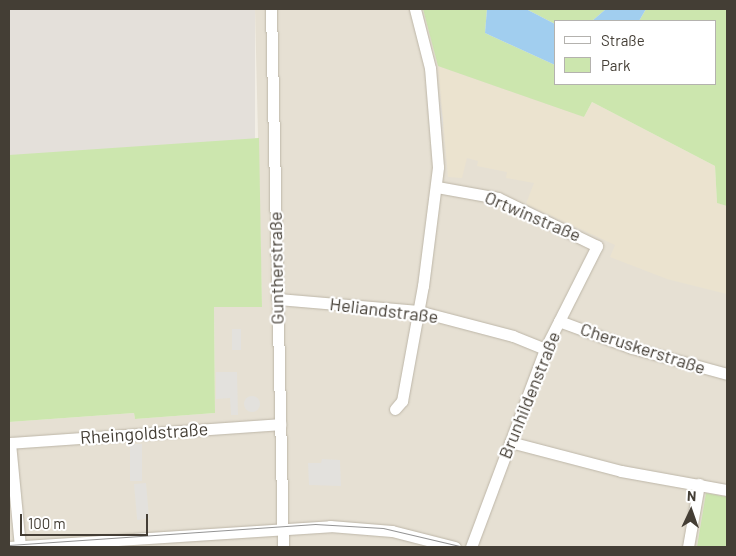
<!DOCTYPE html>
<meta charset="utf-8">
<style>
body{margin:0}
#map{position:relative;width:736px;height:556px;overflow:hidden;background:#f2eee5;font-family:Barlow,sans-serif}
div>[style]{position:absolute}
.residential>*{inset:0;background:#e6e0d3}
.industrial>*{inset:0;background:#e4e0da;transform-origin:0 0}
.education>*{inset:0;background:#ebe3cf}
.green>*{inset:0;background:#cce6ae}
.parking>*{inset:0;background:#e3e1dd;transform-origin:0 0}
.round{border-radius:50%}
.water>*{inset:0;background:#a1ceef}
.roads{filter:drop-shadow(0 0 1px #bdb6a8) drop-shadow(0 0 1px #bdb6a8)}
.minor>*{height:11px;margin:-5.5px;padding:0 5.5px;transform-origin:5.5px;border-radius:5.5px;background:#fff}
.tram>*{height:1px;margin:-0.5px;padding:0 0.5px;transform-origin:0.5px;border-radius:0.5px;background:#949494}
span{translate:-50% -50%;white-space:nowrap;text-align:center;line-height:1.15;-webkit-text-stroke:4.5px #fff;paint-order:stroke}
.street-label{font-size:18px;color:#443e35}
.frame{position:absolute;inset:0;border:10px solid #443e35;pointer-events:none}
.legend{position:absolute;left:554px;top:20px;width:162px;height:65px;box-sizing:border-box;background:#fff;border:1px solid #b4b2ae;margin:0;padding:6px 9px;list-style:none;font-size:15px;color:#443e35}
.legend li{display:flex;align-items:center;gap:10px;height:25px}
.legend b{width:25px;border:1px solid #b4b2ae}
.north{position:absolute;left:666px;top:486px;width:50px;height:50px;-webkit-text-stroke:4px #fff;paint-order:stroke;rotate:3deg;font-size:14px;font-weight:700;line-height:20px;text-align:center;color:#443e35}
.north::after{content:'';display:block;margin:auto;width:18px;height:22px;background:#443e35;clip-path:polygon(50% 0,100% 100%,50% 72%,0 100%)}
.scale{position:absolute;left:20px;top:514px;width:128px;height:22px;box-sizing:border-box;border:2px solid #443e35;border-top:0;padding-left:6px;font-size:15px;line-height:18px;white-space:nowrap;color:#443e35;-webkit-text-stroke:4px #fff;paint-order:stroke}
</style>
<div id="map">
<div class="residential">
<div style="clip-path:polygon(255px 9px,423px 9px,431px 33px,559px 106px,584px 117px,717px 203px,727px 206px,727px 547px,9px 547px,9px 422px,134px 413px,135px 419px,215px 413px,214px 307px,262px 306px)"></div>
</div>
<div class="industrial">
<div style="left:9px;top:9px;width:246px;height:146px"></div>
</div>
<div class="education">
<div style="clip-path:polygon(438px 66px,584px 117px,592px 102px,715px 166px,717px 203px,727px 206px,727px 294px,667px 279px,610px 257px,615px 245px,526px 204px,534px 183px,506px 178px,507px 172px,477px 166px,478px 161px,467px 158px,462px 178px,448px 177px)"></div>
</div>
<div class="green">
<div style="clip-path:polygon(423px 9px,487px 9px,485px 33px,555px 65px,555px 84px,715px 84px,715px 21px,639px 21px,646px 9px,727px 9px,727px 206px,717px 203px,715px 166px,592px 102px,584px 117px,438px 66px)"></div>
<div style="clip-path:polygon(526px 9px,606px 9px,592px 21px,555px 21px,555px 24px)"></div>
<div style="clip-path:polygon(259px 138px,262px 307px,214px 307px,215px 413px,135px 419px,134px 413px,9px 422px,9px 155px)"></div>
<div style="clip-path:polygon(706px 493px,727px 497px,727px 547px,697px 547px)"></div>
</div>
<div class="parking">
<div style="clip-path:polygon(433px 62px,443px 120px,441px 150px,440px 113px)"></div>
<div style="left:232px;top:329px;width:9px;height:21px"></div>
<div style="clip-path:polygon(216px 372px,237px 372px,238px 415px,231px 415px,230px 398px,216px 399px)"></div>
<div class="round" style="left:244px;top:396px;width:16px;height:16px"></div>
<div style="left:130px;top:444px;width:12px;height:37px"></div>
<div style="clip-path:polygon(322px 459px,340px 460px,341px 486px,309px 485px,308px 463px,321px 463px)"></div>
<div style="left:146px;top:483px;width:36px;height:12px;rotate:85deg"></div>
</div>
<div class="water">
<div style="clip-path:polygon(487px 9px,526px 9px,555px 24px,555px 65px,485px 33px)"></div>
<div style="clip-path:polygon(606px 9px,646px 9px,639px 21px,592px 21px)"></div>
</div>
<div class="roads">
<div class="minor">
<div style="left:271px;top:9px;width:538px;rotate:88.72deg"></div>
<div style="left:437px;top:187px;width:62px;rotate:10.2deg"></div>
<div style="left:498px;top:198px;width:110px;rotate:25.9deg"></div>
<div style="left:597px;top:246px;width:115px;rotate:116.8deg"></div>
<div style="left:545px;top:349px;width:211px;rotate:110.5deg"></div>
<div style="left:278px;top:299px;width:141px;rotate:4.9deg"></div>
<div style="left:418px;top:311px;width:98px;rotate:14.7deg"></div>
<div style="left:513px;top:336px;width:35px;rotate:22deg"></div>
<div style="left:559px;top:321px;width:78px;rotate:20.3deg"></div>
<div style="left:632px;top:348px;width:98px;rotate:15.3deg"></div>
<div style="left:395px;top:409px;width:11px;rotate:-49deg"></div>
<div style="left:402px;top:401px;width:117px;rotate:-79.7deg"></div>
<div style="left:423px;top:286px;width:120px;rotate:-82.8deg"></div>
<div style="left:438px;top:167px;width:99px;rotate:-94.6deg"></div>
<div style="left:430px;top:68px;width:61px;rotate:-104.3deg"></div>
<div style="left:510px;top:442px;width:115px;rotate:14.6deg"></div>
<div style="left:621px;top:471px;width:108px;rotate:10.2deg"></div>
<div style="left:9px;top:443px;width:272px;rotate:-4deg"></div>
<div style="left:10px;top:443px;width:104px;rotate:84.5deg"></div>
<div style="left:9px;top:547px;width:322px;rotate:-3.7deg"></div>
<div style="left:330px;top:526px;width:62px;rotate:4.6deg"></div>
<div style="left:392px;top:531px;width:65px;rotate:14.3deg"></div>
<div style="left:688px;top:547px;width:64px;rotate:-80.1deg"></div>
</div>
</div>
<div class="tram">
<div style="left:9px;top:545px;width:307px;rotate:-3.9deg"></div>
<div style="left:315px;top:524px;width:68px;rotate:3.4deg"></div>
<div style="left:383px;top:528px;width:83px;rotate:13.2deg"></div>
</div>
<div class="street-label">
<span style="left:533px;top:216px;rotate:23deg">Ortwinstraße</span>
<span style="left:276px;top:268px;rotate:-91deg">Guntherstraße</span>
<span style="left:384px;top:310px;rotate:7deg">Heliandstraße</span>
<span style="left:643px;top:348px;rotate:18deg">Cheruskerstraße</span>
<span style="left:529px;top:395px;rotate:-68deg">Brunhildenstraße</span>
<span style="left:144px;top:433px;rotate:-4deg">Rheingoldstraße</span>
</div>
<div class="frame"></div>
<ul class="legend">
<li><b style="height:6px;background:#fff"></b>Straße</li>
<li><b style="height:14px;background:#cce6ae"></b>Park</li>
</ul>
<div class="north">N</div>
<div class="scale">100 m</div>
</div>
